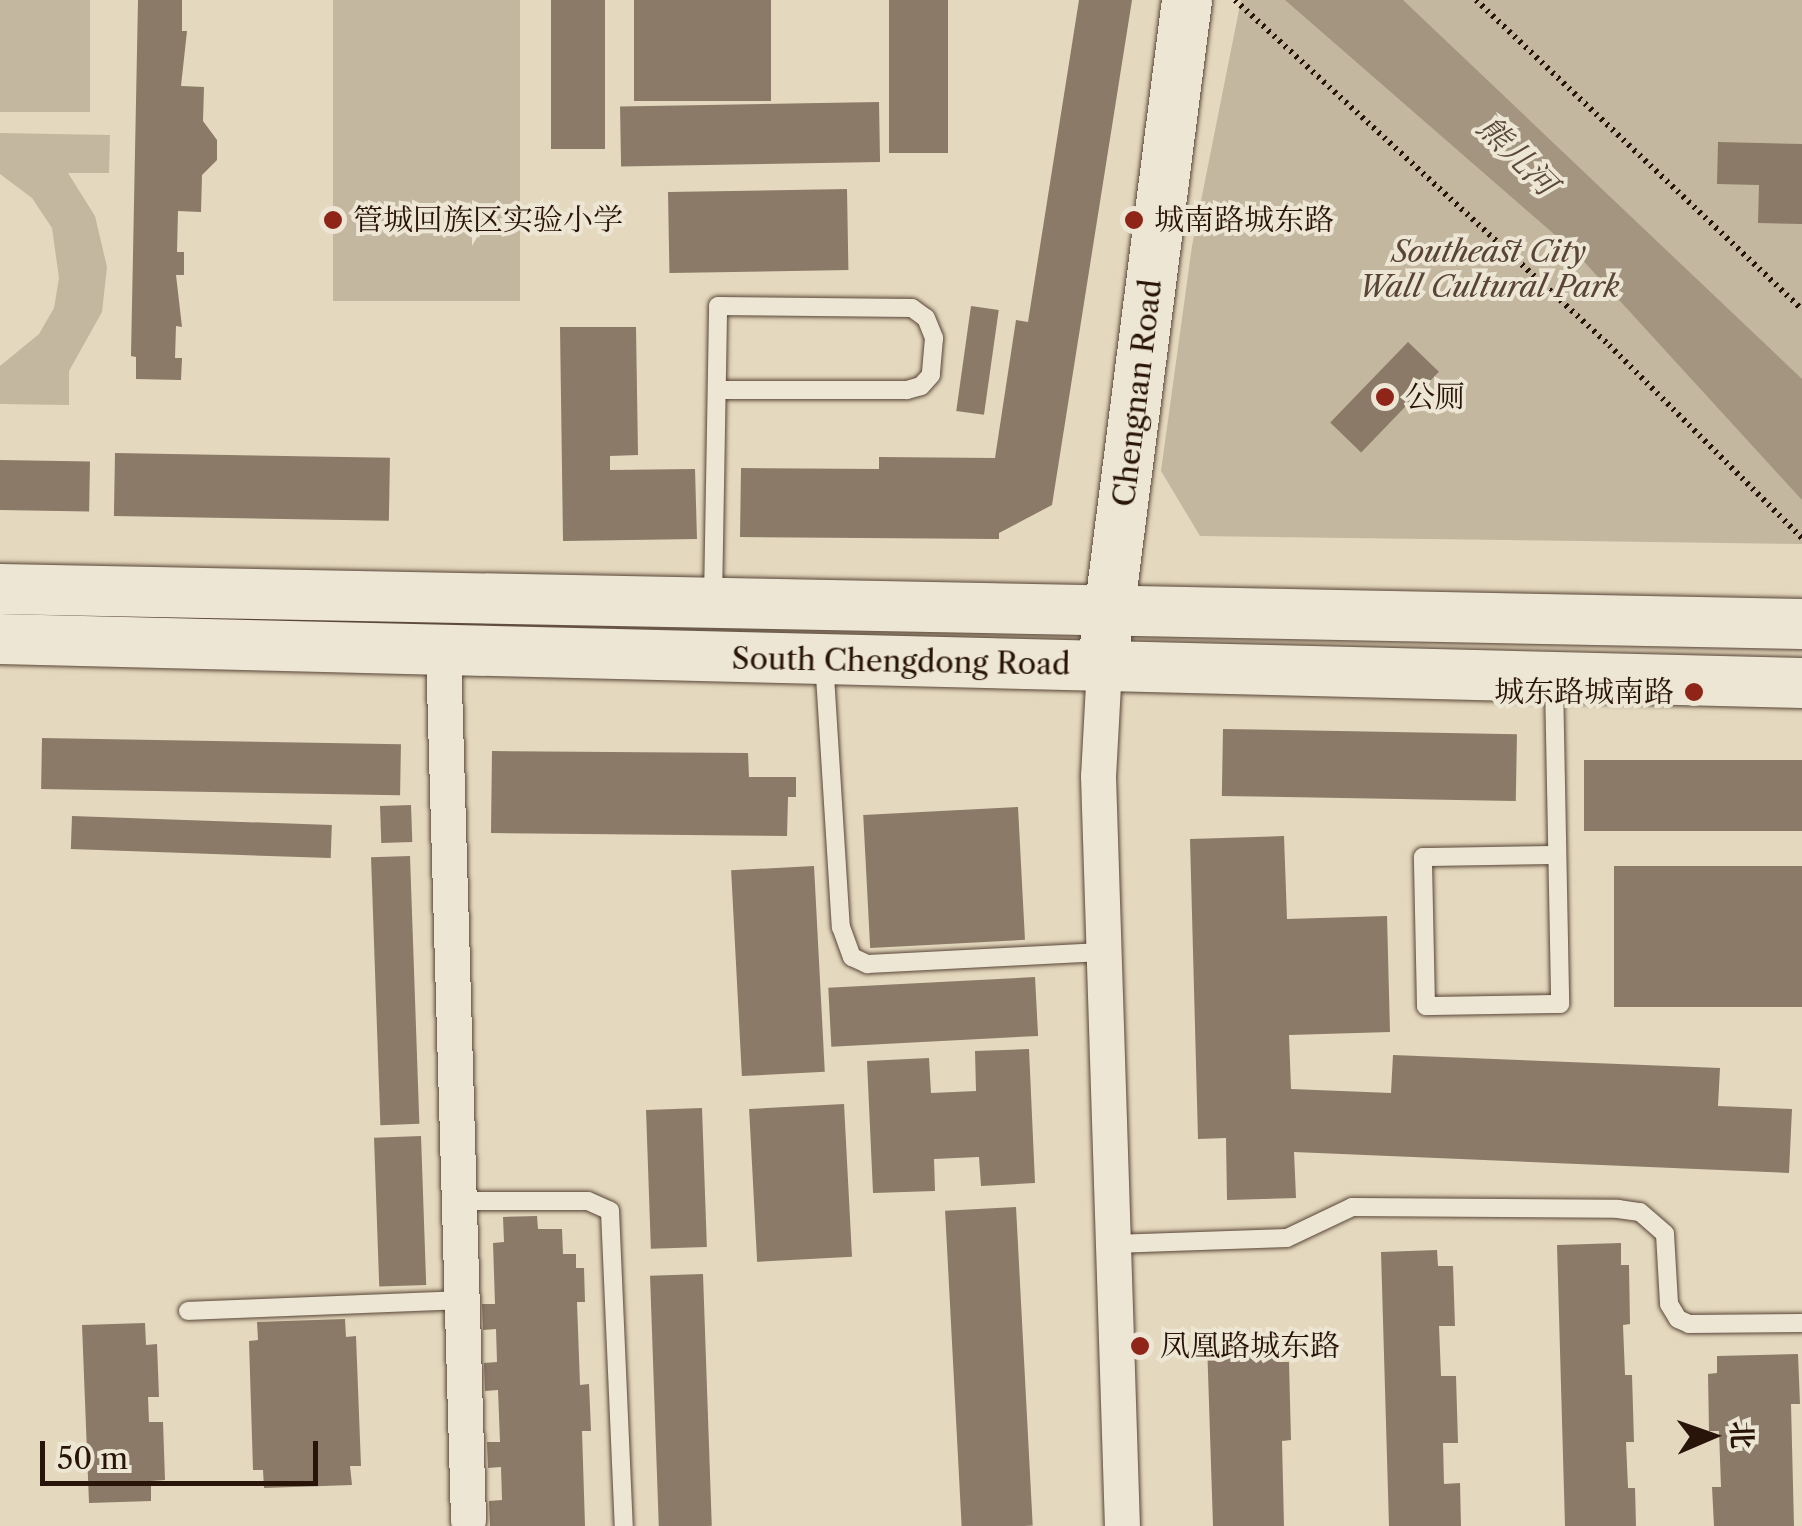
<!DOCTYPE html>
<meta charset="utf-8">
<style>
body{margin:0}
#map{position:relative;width:1802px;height:1526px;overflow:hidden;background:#e4d8be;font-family:"Libre Caslon Text","Noto Serif SC",serif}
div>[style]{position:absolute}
.green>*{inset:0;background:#c4b79f;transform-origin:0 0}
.water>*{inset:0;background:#a49580}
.building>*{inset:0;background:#8a7a67;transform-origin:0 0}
.path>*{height:6px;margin-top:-3px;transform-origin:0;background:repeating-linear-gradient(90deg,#291409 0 2.5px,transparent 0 7.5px)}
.roads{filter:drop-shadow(0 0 2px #584536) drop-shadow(0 0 2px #584536)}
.lane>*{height:18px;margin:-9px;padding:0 9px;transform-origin:9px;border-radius:9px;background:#ede6d5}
.street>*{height:35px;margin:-17.5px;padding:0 17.5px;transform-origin:17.5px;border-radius:17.5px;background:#ede6d5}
.secondary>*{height:50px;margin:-25px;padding:0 25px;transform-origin:25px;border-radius:25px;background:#ede6d5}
.dots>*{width:28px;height:28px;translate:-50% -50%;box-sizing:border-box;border:5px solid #ede6d5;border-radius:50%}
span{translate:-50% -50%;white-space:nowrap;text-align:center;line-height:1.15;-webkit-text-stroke:8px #ede6d5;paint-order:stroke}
.poi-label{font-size:30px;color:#291409}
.left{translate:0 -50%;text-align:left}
.right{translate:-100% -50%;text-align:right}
.park-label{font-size:30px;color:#584536;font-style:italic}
.street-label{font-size:30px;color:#291409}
.water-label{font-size:32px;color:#5a4839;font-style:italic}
.north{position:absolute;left:1662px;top:1386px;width:100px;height:100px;-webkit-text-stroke:8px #ede6d5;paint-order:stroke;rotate:88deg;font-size:28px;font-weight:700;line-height:40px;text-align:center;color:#291409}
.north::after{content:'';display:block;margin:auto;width:35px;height:45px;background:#291409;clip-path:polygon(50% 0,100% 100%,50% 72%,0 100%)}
.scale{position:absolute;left:40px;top:1441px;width:278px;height:45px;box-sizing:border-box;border:5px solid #291409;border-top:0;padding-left:12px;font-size:30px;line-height:35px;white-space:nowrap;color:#291409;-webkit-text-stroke:8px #ede6d5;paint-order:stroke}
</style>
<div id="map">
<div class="green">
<div style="left:0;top:0;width:90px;height:112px"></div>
<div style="left:333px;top:0;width:187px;height:301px"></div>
<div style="clip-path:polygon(1241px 0,1802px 0,1802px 544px,1200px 536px,1161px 471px,1192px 246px)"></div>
<div style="clip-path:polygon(0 133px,110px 135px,109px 173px,68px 173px,95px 216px,107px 267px,102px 312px,69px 371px,69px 405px,0 404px,0 366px,39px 334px,54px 308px,59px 278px,52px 228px,32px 198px,0 174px)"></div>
</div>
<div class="water">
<div style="clip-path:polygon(1285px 0,1403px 0,1802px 379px,1802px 500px,1577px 254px)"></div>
</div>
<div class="building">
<div style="clip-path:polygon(138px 0,182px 0,182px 31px,187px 31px,181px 86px,204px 87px,203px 121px,217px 140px,217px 160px,202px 175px,201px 212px,178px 211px,177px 252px,184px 252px,184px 275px,176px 275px,182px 327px,176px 326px,175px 358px,182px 358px,181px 380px,136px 379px,136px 357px,131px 356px)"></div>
<div style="left:551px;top:0;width:54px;height:149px"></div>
<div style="left:634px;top:0;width:137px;height:101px"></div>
<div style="left:889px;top:0;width:59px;height:153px"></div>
<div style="clip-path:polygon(1079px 0,1132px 0,1052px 505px,999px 533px,999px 539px,740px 537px,741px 468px,879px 469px,879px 457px,995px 458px,1016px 320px,1028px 322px)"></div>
<div style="left:879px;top:102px;width:60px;height:259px;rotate:89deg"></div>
<div style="clip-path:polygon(1718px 142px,1802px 144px,1802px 224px,1758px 223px,1759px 185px,1717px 184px)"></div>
<div style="left:847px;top:189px;width:81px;height:179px;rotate:89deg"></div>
<div style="left:971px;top:306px;width:28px;height:106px;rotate:8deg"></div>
<div style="clip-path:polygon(560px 327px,636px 327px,638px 455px,610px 456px,610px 470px,695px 469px,697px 539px,563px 541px)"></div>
<div style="left:1408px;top:342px;width:43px;height:112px;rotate:44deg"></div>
<div style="left:115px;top:453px;width:275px;height:63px;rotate:1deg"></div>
<div style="left:0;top:460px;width:90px;height:50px;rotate:1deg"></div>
<div style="left:1223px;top:729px;width:294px;height:67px;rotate:1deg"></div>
<div style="left:42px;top:738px;width:359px;height:51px;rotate:1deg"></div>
<div style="clip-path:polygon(492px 751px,748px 753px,749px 777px,796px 777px,796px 797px,788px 797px,787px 836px,491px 833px)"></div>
<div style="left:1584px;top:760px;width:218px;height:71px"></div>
<div style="left:411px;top:805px;width:37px;height:31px;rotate:88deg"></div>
<div style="left:1018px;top:807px;width:133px;height:155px;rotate:87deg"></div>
<div style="left:72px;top:816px;width:260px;height:33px;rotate:2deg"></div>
<div style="clip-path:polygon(1284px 836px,1287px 919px,1387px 916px,1390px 1032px,1289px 1035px,1291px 1089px,1391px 1093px,1393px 1055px,1720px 1068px,1718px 1106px,1792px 1109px,1789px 1173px,1294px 1152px,1296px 1198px,1227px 1200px,1226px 1138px,1198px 1139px,1190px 839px)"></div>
<div style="left:410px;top:856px;width:268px;height:39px;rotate:88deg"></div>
<div style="left:814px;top:866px;width:206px;height:83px;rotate:87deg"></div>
<div style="left:1614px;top:866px;width:188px;height:141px"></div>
<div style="left:1035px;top:977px;width:59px;height:207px;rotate:87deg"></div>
<div style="clip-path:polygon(1029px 1049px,1035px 1183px,981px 1186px,979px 1157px,934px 1159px,935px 1191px,873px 1193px,867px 1061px,929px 1058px,931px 1093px,976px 1091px,975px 1051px)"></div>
<div style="left:844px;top:1104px;width:153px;height:95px;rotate:87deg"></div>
<div style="left:702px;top:1108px;width:139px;height:56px;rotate:88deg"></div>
<div style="left:421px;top:1136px;width:149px;height:47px;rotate:88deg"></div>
<div style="left:1016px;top:1207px;width:319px;height:71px;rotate:87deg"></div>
<div style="clip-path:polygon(537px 1216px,538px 1229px,562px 1229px,563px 1254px,576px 1254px,576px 1268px,584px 1268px,585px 1302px,577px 1302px,580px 1385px,589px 1384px,591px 1431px,582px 1431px,585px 1526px,490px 1526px,489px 1501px,502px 1500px,501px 1467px,488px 1468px,487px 1442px,500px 1442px,498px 1390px,485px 1391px,484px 1363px,497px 1362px,496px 1329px,483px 1330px,482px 1304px,495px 1304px,493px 1243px,504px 1242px,503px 1217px)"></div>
<div style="clip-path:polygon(1621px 1243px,1621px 1265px,1629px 1265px,1630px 1324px,1623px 1325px,1625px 1375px,1632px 1375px,1634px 1442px,1626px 1442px,1628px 1488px,1635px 1488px,1636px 1526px,1565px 1526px,1557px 1245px)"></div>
<div style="clip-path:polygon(1437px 1250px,1438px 1266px,1453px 1266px,1455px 1326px,1439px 1326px,1441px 1376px,1456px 1376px,1458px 1443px,1443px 1443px,1444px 1484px,1460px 1483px,1461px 1526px,1389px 1526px,1381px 1252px)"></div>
<div style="left:703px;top:1274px;width:252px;height:53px;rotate:88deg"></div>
<div style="clip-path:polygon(345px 1319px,346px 1337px,356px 1336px,361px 1466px,350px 1466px,352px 1485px,264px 1488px,263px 1470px,253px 1470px,249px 1341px,258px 1340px,257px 1322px)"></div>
<div style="clip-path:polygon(145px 1323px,146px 1345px,157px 1344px,159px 1397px,148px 1397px,149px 1422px,163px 1422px,165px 1480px,151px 1481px,151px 1501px,89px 1503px,82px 1325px)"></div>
<div style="clip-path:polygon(1279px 1340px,1280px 1362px,1289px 1362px,1291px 1440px,1282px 1441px,1284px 1526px,1213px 1526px,1207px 1342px)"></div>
<div style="clip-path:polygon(1798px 1354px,1800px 1404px,1791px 1404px,1794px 1526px,1714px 1526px,1712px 1487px,1721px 1487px,1719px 1431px,1709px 1431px,1708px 1374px,1717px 1373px,1717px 1356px)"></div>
</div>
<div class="path">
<div style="left:1235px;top:0;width:509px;rotate:42.69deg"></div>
<div style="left:1609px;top:345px;width:273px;rotate:45deg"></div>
<div style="left:1476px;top:0;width:449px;rotate:43.5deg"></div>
</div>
<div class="roads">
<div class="lane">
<div style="left:713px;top:600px;width:294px;rotate:-89deg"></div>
<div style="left:718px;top:306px;width:194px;rotate:0.6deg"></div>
<div style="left:912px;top:308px;width:17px;rotate:36deg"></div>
<div style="left:926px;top:318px;width:22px;rotate:68deg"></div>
<div style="left:934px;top:338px;width:37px;rotate:95deg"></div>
<div style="left:931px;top:375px;width:15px;rotate:132deg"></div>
<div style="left:921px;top:386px;width:15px;rotate:164deg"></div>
<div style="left:907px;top:390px;width:190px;rotate:180deg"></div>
<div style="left:824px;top:660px;width:268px;rotate:86.4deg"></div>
<div style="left:841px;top:927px;width:32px;rotate:70deg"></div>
<div style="left:852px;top:957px;width:17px;rotate:25deg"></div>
<div style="left:867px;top:964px;width:236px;rotate:-2.9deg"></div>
<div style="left:1554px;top:681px;width:323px;rotate:88.9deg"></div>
<div style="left:1560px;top:1004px;width:134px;rotate:179.1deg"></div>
<div style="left:1426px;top:1006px;width:149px;rotate:-91.2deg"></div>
<div style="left:1423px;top:857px;width:134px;rotate:-0.9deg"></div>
<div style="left:459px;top:1201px;width:129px"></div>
<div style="left:588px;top:1201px;width:24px;rotate:24deg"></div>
<div style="left:610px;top:1211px;width:315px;rotate:87.5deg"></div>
<div style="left:1113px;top:1244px;width:174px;rotate:-2deg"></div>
<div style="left:1287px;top:1238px;width:72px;rotate:-25.5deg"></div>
<div style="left:1352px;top:1207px;width:266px;rotate:0.4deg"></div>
<div style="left:1618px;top:1209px;width:22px;rotate:8deg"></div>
<div style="left:1640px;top:1212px;width:33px;rotate:41deg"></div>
<div style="left:1665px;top:1234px;width:70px;rotate:86.7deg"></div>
<div style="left:1669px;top:1304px;width:17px;rotate:59deg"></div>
<div style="left:1678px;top:1319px;width:12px;rotate:24deg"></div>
<div style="left:1689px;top:1324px;width:113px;rotate:-0.5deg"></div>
<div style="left:188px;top:1311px;width:274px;rotate:-2.3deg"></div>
</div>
<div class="street">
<div style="left:443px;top:651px;width:869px;rotate:88.35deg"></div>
<div style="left:1104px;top:666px;width:110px;rotate:93.1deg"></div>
<div style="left:1098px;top:776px;width:750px;rotate:88.17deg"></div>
</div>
<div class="secondary">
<div style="left:0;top:589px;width:1802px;rotate:1.11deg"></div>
<div style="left:0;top:639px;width:1803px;rotate:1.4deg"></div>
<div style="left:1105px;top:645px;width:650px;rotate:-82.75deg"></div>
</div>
</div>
<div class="dots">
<div style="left:333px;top:220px;background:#8f2418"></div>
<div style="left:1134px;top:220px;background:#8f2418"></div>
<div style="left:1385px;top:397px;background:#8f2418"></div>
<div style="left:1694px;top:692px;background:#8f2418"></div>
<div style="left:1140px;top:1346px;background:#8f2418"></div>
</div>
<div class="poi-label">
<span class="left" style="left:353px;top:220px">管城回族区实验小学</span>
<span class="left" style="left:1154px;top:220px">城南路城东路</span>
<span class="left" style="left:1405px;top:397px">公厕</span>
<span class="right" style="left:1674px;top:692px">城东路城南路</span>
<span class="left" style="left:1160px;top:1346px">凤凰路城东路</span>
</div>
<div class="park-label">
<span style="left:1489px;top:269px">Southeast City<br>Wall Cultural Park</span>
</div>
<div class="street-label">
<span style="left:1138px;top:393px;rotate:-83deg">Chengnan Road</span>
<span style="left:901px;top:662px;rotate:1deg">South Chengdong Road</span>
</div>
<div class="water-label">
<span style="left:1517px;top:156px;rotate:45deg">熊儿河</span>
</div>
<div class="north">北</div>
<div class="scale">50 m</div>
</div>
